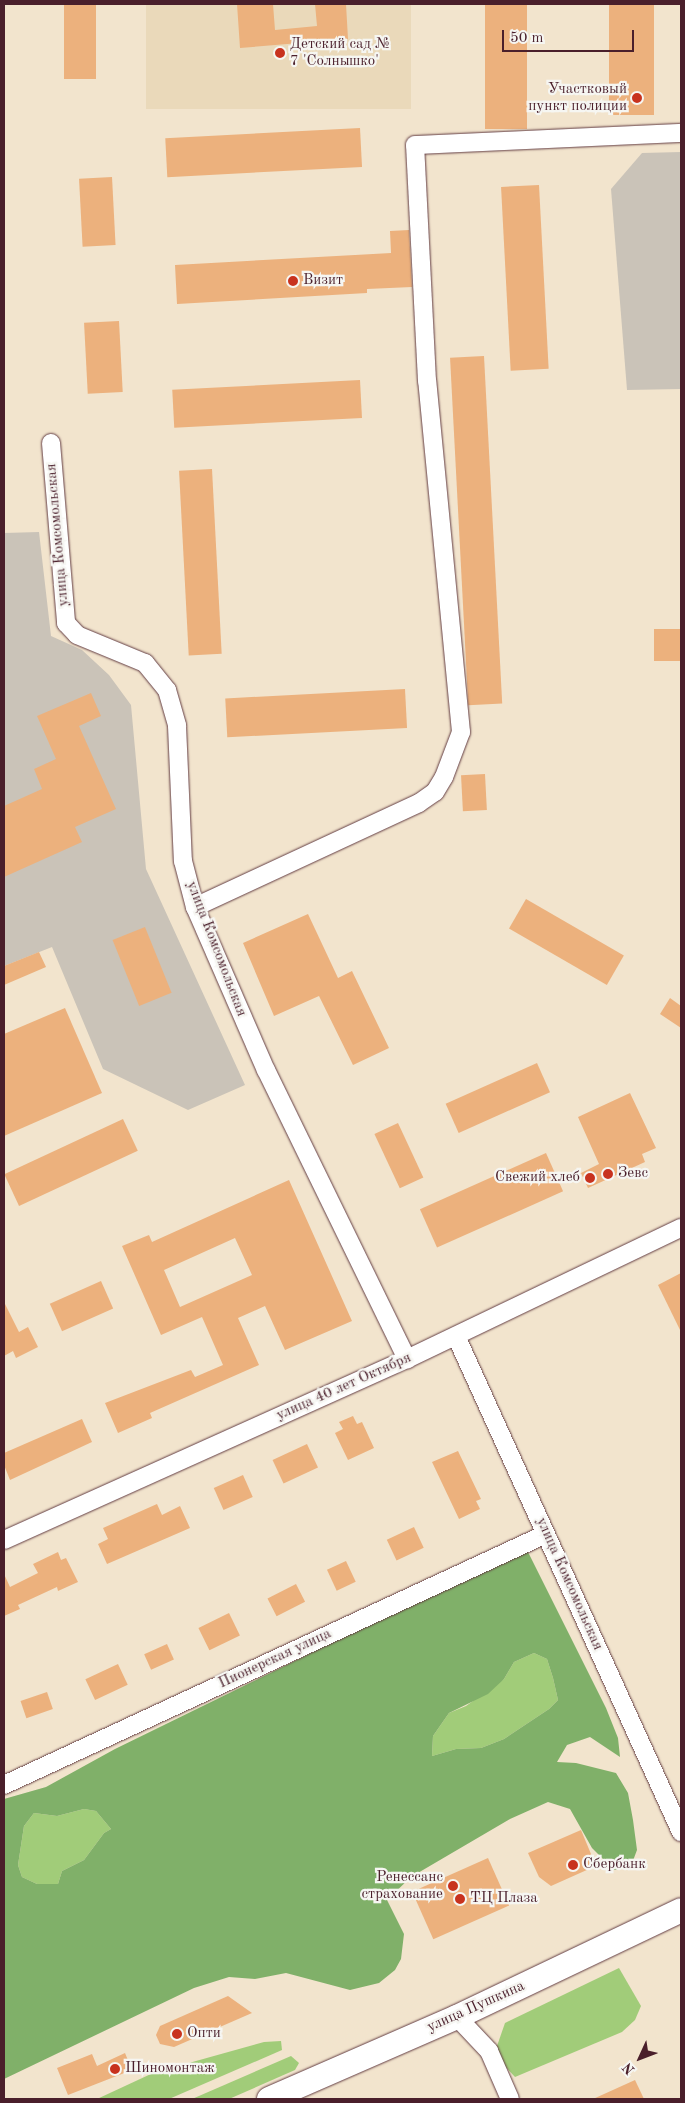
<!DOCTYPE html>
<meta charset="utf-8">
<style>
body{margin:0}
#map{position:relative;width:685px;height:2103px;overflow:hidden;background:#f2e4cd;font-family:"Old Standard TT",serif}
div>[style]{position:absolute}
.built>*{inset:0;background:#ead9ba;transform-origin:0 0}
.industrial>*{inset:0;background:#cac3b8}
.green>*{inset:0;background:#a1cc79}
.forest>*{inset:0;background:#80b069}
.building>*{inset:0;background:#ecb17d;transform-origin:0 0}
.roads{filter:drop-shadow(0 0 1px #633d43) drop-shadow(0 0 1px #633d43)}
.street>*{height:18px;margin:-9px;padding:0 9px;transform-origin:9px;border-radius:9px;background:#fff}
.secondary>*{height:24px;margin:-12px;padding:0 12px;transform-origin:12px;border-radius:12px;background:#fff}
.dots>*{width:14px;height:14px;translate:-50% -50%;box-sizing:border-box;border:2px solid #f6f6f2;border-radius:50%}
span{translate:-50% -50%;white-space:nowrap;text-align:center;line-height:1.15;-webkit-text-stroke:4.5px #f6f6f2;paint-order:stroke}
.poi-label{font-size:15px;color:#4a1f2b}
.left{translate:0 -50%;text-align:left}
.right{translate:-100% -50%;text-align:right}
.street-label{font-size:15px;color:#4a1f2b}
.frame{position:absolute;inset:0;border:5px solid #4a1f2b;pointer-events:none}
.north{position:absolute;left:615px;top:2033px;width:50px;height:50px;-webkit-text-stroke:4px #f6f6f2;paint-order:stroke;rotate:227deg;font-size:14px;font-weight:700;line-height:20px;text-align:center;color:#4a1f2b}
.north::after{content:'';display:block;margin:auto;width:18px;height:22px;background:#4a1f2b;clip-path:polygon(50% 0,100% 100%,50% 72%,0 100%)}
.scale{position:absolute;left:502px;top:30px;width:132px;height:22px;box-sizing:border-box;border:2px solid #4a1f2b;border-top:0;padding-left:6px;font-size:15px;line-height:18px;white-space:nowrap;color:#4a1f2b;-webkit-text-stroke:4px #f6f6f2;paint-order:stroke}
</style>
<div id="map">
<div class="built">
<div style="left:146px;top:4px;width:265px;height:105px"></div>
</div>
<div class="industrial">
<div style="clip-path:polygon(681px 152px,681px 389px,627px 390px,611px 189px,642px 153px)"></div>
<div style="clip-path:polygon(39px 532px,51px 636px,82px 650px,109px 675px,131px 705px,146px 869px,245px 1085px,188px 1110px,103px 1069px,52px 947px,4px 966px,4px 533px)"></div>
</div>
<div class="green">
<div style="clip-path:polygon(534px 1653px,547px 1659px,553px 1678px,558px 1700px,549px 1709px,504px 1739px,481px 1748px,456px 1749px,432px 1756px,433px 1736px,449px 1713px,466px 1706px,504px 1679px,514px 1662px)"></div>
<div style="clip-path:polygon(84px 1809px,96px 1811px,111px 1829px,104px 1833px,84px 1860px,62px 1871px,58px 1884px,37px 1884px,22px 1877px,18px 1865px,24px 1826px,34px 1813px,57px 1816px)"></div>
<div style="clip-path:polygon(619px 1968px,641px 2006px,635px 2020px,622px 2032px,515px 2077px,502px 2063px,497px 2046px,505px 2023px)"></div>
<div style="clip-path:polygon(281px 2041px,282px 2050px,169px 2099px,97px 2099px,153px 2073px,264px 2042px)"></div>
<div style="clip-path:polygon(291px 2056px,299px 2063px,295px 2070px,229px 2099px,192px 2099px)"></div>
</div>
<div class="forest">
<div style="clip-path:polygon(evenodd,526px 1548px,606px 1708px,618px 1738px,620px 1757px,590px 1737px,567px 1745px,557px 1762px,576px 1763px,616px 1773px,628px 1793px,633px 1820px,637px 1850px,631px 1866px,614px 1870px,592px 1848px,570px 1809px,548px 1802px,510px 1819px,411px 1877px,387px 1900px,404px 1934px,401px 1959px,395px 1970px,379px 1983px,350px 1990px,286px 1973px,255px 1979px,229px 1977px,194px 1988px,4px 2079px,4px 1799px,46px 1787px,115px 1749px,307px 1655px,347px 1631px,526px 1548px,534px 1653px,547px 1659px,553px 1678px,558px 1700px,549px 1709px,504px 1739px,481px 1748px,456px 1749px,432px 1756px,433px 1736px,449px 1713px,488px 1694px,504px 1679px,514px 1662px,534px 1653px,526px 1548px,84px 1809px,96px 1811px,111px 1829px,104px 1833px,84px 1860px,62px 1871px,58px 1884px,37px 1884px,22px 1877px,18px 1865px,24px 1826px,34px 1813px,57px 1816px,84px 1809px)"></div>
</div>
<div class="building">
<div style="left:64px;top:4px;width:32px;height:75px"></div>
<div style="clip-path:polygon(237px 4px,273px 4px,275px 30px,317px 26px,315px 4px,346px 4px,348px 39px,240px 48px)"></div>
<div style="left:485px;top:4px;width:42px;height:125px"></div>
<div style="left:609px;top:4px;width:45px;height:111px"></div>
<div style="left:360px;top:128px;width:39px;height:195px;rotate:87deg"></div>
<div style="left:112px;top:177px;width:68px;height:33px;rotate:87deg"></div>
<div style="left:539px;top:185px;width:184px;height:38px;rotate:87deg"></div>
<div style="clip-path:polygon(409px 230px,412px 287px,367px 289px,367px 293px,177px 304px,175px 265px,391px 253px,390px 231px)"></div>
<div style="left:119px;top:321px;width:71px;height:35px;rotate:87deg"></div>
<div style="left:484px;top:356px;width:348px;height:34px;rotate:87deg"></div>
<div style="left:360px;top:380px;width:38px;height:188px;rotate:87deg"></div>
<div style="left:212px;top:469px;width:185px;height:33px;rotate:87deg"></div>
<div style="left:681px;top:629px;width:32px;height:27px;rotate:90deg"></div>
<div style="left:405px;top:689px;width:39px;height:180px;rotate:87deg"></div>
<div style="clip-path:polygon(91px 693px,101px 716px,79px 726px,116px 809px,75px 827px,82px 842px,4px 877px,4px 806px,42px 789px,34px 769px,56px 759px,37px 716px)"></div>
<div style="left:485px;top:774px;width:36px;height:24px;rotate:87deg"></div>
<div style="left:526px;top:899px;width:113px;height:34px;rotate:30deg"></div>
<div style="clip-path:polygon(308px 914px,338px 978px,352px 971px,389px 1048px,353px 1065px,319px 996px,274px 1016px,243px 943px)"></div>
<div style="left:145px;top:927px;width:71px;height:35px;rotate:68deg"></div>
<div style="clip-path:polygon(39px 952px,46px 967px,4px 985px,4px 966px)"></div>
<div style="clip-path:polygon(670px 998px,681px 1006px,681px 1028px,660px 1014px)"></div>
<div style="clip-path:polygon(65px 1008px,102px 1093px,4px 1136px,4px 1034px)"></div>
<div style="left:537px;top:1063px;width:32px;height:100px;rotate:66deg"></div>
<div style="clip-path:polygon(630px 1093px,656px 1148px,642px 1154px,645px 1162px,588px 1188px,581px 1173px,599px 1164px,578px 1117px)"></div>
<div style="left:123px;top:1119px;width:35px;height:131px;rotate:65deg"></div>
<div style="left:398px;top:1123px;width:60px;height:26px;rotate:65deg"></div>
<div style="left:546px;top:1153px;width:42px;height:138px;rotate:66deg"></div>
<div style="clip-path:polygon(evenodd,289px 1180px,352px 1321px,285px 1350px,265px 1306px,238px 1318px,259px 1365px,150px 1413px,152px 1418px,118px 1433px,105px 1403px,191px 1370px,195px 1377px,223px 1365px,202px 1317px,161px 1335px,122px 1246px,149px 1235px,152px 1242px,289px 1180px,235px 1238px,252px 1275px,180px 1307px,164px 1270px,235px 1238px)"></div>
<div style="clip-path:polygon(681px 1273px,681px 1332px,658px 1285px)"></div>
<div style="left:101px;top:1281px;width:30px;height:56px;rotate:66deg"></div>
<div style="clip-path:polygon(4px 1302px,19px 1332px,28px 1327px,38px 1347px,16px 1358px,13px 1351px,4px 1356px)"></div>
<div style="clip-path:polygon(353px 1416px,357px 1424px,362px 1422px,374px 1448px,348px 1460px,335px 1433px,343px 1429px,339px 1422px)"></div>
<div style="clip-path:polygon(82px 1419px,92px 1442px,10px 1480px,4px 1465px,4px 1453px)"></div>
<div style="left:307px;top:1444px;width:26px;height:38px;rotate:65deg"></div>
<div style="clip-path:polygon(458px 1451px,481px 1499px,476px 1501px,480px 1509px,459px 1519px,432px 1462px)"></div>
<div style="left:243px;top:1475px;width:24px;height:32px;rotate:66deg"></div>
<div style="clip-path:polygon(157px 1504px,162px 1515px,180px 1506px,190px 1528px,107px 1564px,98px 1544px,108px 1539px,103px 1528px)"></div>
<div style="left:414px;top:1527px;width:23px;height:30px;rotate:65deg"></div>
<div style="clip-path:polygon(58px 1552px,61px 1560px,66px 1558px,78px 1582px,58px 1591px,57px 1587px,18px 1605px,20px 1609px,4px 1616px,4px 1574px,10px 1587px,38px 1573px,33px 1564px)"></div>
<div style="left:346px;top:1561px;width:23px;height:21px;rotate:65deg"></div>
<div style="left:296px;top:1584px;width:20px;height:32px;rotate:63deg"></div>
<div style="left:229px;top:1613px;width:25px;height:34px;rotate:64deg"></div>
<div style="left:167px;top:1644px;width:17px;height:25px;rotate:66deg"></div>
<div style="left:118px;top:1664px;width:23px;height:36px;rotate:65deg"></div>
<div style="left:47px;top:1692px;width:18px;height:28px;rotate:71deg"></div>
<div style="clip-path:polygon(581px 1830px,591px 1854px,589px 1869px,551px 1886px,539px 1877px,528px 1853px)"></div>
<div style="left:488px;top:1858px;width:52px;height:83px;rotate:66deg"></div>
<div style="clip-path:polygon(228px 1996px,252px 2013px,174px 2047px,160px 2044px,156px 2035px,160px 2026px)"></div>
<div style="clip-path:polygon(125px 2053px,132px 2070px,68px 2095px,57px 2068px,92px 2054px,97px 2066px)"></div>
<div style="clip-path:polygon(635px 2080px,644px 2099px,593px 2099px)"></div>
</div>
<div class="roads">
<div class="street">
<div style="left:51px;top:443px;width:181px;rotate:85.2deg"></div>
<div style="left:66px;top:623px;width:16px;rotate:47deg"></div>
<div style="left:77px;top:635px;width:74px;rotate:22.4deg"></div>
<div style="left:145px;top:663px;width:35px;rotate:51deg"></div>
<div style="left:167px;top:690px;width:37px;rotate:74deg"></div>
<div style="left:177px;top:726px;width:135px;rotate:87.5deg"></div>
<div style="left:183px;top:861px;width:48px;rotate:75.4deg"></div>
<div style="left:195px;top:907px;width:178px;rotate:66.5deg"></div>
<div style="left:266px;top:1070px;width:322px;rotate:64deg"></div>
<div style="left:195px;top:907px;width:247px;rotate:-24.9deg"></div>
<div style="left:419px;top:803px;width:19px;rotate:-35deg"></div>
<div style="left:435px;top:792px;width:17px;rotate:-59deg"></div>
<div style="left:444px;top:777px;width:48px;rotate:-69.3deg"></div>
<div style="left:461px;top:732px;width:353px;rotate:-95.5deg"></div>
<div style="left:427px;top:381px;width:236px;rotate:-92.9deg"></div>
<div style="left:415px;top:145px;width:266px;rotate:-2.6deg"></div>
<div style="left:456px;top:1336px;width:545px;rotate:65.6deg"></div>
<div style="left:4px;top:1540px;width:442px;rotate:-24.2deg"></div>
<div style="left:407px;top:1359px;width:304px;rotate:-25.6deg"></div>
<div style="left:4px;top:1785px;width:597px;rotate:-24.85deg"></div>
<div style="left:457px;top:2017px;width:47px;rotate:46.7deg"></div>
<div style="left:489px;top:2051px;width:52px;rotate:66.4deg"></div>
</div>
<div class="secondary">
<div style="left:269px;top:2099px;width:205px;rotate:-23.6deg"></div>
<div style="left:457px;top:2017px;width:248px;rotate:-25.5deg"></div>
</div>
</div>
<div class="dots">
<div style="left:280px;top:53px;background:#c8321e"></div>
<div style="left:637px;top:98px;background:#c8321e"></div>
<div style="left:293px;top:281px;background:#c8321e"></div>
<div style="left:608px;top:1174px;background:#c8321e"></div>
<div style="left:590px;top:1178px;background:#c8321e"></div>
<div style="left:573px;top:1865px;background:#c8321e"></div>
<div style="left:453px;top:1886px;background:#c8321e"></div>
<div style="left:460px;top:1899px;background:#c8321e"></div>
<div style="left:177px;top:2034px;background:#c8321e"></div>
<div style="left:115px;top:2069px;background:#c8321e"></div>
</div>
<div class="poi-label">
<span class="left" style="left:290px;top:53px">Детский сад №<br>7 'Солнышко'</span>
<span class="right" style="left:627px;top:98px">Участковый<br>пункт полиции</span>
<span class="left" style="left:303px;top:281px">Визит</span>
<span class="left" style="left:618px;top:1174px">Зевс</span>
<span class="right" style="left:580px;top:1178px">Свежий хлеб</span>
<span class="left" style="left:583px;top:1865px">Сбербанк</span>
<span class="right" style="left:443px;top:1886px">Ренессанс<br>страхование</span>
<span class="left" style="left:470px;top:1899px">ТЦ Плаза</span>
<span class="left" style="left:187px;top:2034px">Опти</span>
<span class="left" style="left:125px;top:2069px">Шиномонтаж</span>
</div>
<div class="street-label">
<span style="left:58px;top:535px;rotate:-95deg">улица Комсомольская</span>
<span style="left:216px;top:949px;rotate:69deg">улица Комсомольская</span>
<span style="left:344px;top:1387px;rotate:-24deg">улица 40 лет Октября</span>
<span style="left:569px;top:1584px;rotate:66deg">улица Комсомольская</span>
<span style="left:275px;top:1659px;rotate:-25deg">Пионерская улица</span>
<span style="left:476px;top:2007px;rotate:-24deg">улица Пушкина</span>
</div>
<div class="frame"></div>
<div class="north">N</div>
<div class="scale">50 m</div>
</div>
